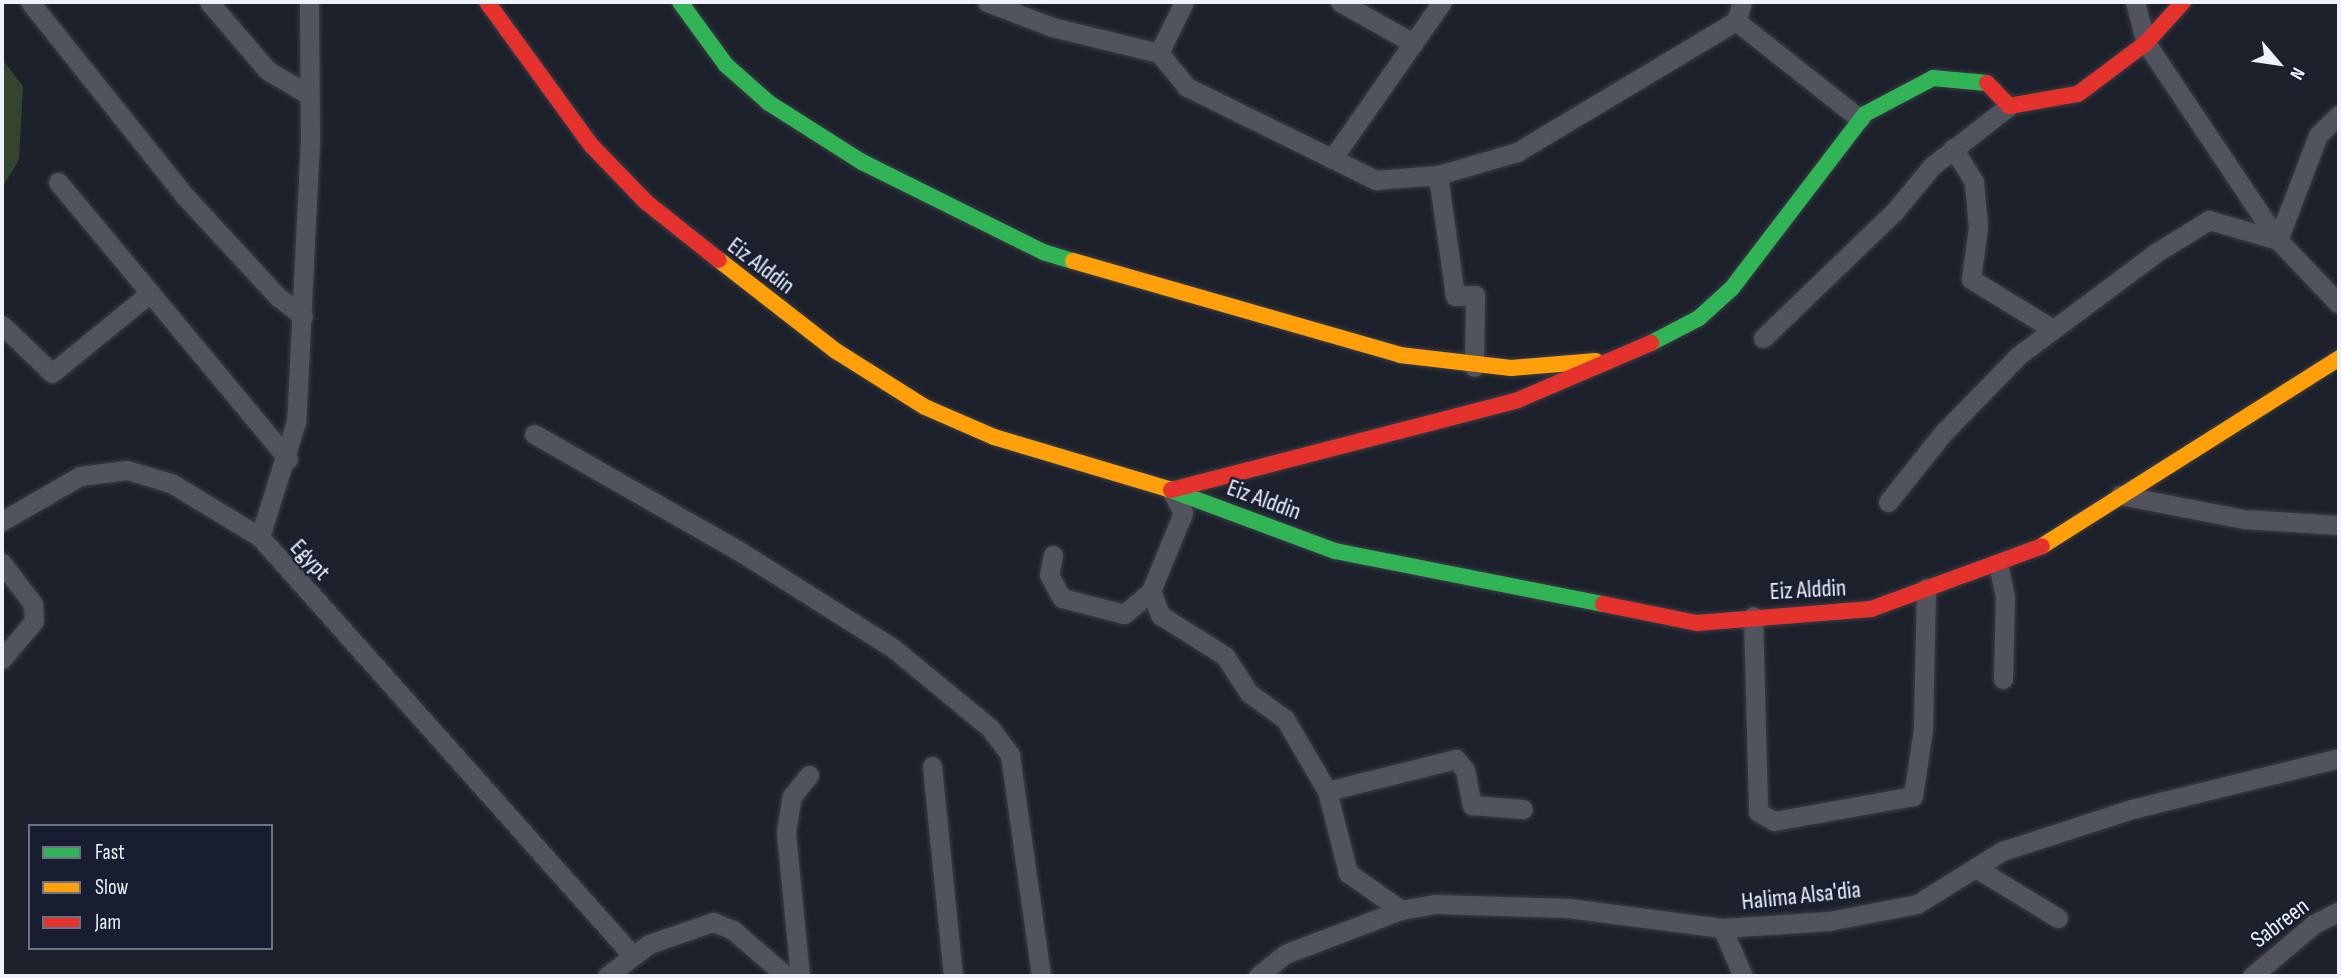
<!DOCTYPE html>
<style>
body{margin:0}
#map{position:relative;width:2341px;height:978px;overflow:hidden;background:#1d212b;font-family:"Sofia Sans Condensed",sans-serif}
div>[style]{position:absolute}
.forest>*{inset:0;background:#33452e}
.roads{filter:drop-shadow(0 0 2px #3a3d45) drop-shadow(0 0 2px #3a3d45)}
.street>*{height:19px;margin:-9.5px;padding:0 9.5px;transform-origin:9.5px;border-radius:9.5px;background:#51545c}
.fast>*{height:16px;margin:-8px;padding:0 8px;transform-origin:8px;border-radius:8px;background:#30b455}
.slow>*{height:16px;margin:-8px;padding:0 8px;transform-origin:8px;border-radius:8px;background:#ff9f0a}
.jam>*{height:16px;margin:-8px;padding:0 8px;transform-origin:8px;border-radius:8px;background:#e5322d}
span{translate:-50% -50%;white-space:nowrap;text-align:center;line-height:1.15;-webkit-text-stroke:5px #171e31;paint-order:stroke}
.street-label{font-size:24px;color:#eef2fd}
.frame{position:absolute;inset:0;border:4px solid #eef2fd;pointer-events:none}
.legend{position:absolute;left:28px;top:824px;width:245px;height:126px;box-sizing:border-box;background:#171e31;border:2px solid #6d7383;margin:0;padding:9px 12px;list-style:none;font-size:21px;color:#eef2fd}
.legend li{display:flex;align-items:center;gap:14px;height:35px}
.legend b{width:35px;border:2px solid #6d7383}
.north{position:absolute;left:2243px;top:28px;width:70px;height:70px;-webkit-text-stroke:5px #171e31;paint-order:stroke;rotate:119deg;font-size:19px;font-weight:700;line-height:28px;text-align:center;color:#eef2fd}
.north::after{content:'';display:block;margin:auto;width:24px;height:32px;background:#eef2fd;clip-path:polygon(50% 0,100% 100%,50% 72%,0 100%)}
</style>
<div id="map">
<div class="forest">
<div style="clip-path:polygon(2px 59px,23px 86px,19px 160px,2px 188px)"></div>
</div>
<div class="roads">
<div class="street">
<div style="left:30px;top:2px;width:246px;rotate:51.4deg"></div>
<div style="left:183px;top:194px;width:139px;rotate:47.3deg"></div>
<div style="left:277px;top:296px;width:33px;rotate:38deg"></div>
<div style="left:209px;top:2px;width:89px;rotate:49.5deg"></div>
<div style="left:267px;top:70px;width:49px;rotate:30.8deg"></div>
<div style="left:309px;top:2px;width:138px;rotate:89.6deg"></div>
<div style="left:310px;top:140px;width:282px;rotate:92.8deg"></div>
<div style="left:296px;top:422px;width:121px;rotate:107.4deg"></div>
<div style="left:260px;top:537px;width:561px;rotate:48.32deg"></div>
<div style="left:987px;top:2px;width:70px;rotate:21deg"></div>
<div style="left:1052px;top:27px;width:110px;rotate:13.7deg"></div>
<div style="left:1340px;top:2px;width:84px;rotate:29.3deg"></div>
<div style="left:1742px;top:2px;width:20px;rotate:108deg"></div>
<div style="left:1736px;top:21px;width:158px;rotate:38.3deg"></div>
<div style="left:2135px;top:2px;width:42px;rotate:75deg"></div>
<div style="left:2146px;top:43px;width:237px;rotate:56.2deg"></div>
<div style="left:2278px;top:240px;width:88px;rotate:46.4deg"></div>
<div style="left:1159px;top:53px;width:44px;rotate:50.5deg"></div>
<div style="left:1187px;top:87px;width:211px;rotate:26.2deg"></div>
<div style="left:1376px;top:180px;width:62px;rotate:-4.6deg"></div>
<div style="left:1438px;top:175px;width:82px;rotate:-16.2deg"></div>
<div style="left:1517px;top:152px;width:255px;rotate:-30.9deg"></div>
<div style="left:1159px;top:53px;width:57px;rotate:-63.9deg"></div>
<div style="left:1953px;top:148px;width:40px;rotate:58deg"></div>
<div style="left:1974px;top:182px;width:45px;rotate:84.9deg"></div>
<div style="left:1978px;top:227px;width:52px;rotate:97.7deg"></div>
<div style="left:1971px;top:279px;width:94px;rotate:31.5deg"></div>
<div style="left:1332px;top:159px;width:192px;rotate:-55deg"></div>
<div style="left:1438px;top:175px;width:122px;rotate:82deg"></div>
<div style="left:1455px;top:296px;width:20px;rotate:-3deg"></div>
<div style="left:1475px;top:295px;width:72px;rotate:90.8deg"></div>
<div style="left:58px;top:182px;width:360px;rotate:50.3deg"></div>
<div style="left:2px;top:325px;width:69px;rotate:43.8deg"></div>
<div style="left:52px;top:373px;width:127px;rotate:-39.2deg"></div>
<div style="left:1763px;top:338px;width:182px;rotate:-43.9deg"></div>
<div style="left:1894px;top:212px;width:60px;rotate:-50.4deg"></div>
<div style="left:1932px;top:166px;width:98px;rotate:-37.9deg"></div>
<div style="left:534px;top:434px;width:238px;rotate:29.7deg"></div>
<div style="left:741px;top:552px;width:180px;rotate:32.3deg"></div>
<div style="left:893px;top:648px;width:126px;rotate:39.5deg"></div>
<div style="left:990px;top:728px;width:34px;rotate:53deg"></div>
<div style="left:1010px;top:755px;width:223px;rotate:82deg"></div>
<div style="left:1171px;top:490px;width:26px;rotate:62deg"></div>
<div style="left:1183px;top:513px;width:84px;rotate:112.3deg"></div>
<div style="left:1151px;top:591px;width:26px;rotate:69deg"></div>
<div style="left:1160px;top:615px;width:77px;rotate:32.2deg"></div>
<div style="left:1225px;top:656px;width:44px;rotate:57deg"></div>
<div style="left:1249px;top:693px;width:44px;rotate:35.8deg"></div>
<div style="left:1285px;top:719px;width:83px;rotate:59.7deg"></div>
<div style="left:1327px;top:791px;width:85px;rotate:75.6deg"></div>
<div style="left:1348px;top:873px;width:65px;rotate:34.9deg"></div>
<div style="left:2120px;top:495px;width:126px;rotate:11deg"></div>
<div style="left:2244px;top:519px;width:95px;rotate:3.6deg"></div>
<div style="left:1888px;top:502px;width:88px;rotate:-51.4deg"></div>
<div style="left:1943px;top:433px;width:109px;rotate:-45.7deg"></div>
<div style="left:2019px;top:355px;width:172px;rotate:-36.7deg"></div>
<div style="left:2157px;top:252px;width:61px;rotate:-31.6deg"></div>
<div style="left:2209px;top:220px;width:72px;rotate:16.2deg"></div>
<div style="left:2278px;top:240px;width:112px;rotate:-69.1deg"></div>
<div style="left:2318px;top:135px;width:29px;rotate:-44deg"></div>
<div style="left:2px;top:521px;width:90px;rotate:-30deg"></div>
<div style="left:80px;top:476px;width:47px;rotate:-7.3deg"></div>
<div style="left:127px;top:470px;width:46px;rotate:16.5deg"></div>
<div style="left:171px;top:483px;width:104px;rotate:31.2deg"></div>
<div style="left:1053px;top:555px;width:20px;rotate:101deg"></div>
<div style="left:1049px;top:575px;width:26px;rotate:61deg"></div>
<div style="left:1062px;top:598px;width:64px;rotate:14.5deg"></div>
<div style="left:1124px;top:614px;width:35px;rotate:-40deg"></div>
<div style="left:2px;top:563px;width:51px;rotate:52.9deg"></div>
<div style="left:33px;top:604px;width:17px;rotate:87deg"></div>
<div style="left:34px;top:621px;width:50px;rotate:130.1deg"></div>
<div style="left:1998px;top:564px;width:33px;rotate:78deg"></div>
<div style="left:2005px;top:596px;width:83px;rotate:91.4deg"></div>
<div style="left:1753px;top:616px;width:196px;rotate:88.5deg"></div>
<div style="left:1758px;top:812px;width:18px;rotate:29deg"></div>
<div style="left:1774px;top:821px;width:141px;rotate:-10.2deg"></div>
<div style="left:1913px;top:796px;width:68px;rotate:-81.5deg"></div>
<div style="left:1923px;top:729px;width:141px;rotate:-88.8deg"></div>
<div style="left:932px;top:766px;width:211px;rotate:84.3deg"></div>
<div style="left:1327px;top:791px;width:133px;rotate:-13.9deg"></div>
<div style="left:1456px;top:759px;width:14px;rotate:51deg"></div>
<div style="left:1465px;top:770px;width:36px;rotate:79deg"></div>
<div style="left:1472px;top:805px;width:51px;rotate:4.5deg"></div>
<div style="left:1976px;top:868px;width:96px;rotate:31.4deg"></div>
<div style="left:1722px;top:928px;width:52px;rotate:66.4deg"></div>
<div style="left:607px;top:976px;width:53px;rotate:-37.3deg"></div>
<div style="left:649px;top:944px;width:68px;rotate:-19deg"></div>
<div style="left:713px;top:922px;width:22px;rotate:22deg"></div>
<div style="left:733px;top:930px;width:70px;rotate:41deg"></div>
<div style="left:800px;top:976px;width:145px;rotate:-95.6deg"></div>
<div style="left:786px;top:832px;width:36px;rotate:-81deg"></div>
<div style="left:792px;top:796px;width:27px;rotate:-51deg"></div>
<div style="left:1258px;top:976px;width:35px;rotate:-39deg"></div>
<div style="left:1285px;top:954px;width:124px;rotate:-20.8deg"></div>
<div style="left:1401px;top:910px;width:35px;rotate:-10deg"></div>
<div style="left:1435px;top:904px;width:133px;rotate:1.7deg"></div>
<div style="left:1568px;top:908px;width:155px;rotate:7.4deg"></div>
<div style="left:1722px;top:928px;width:107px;rotate:-3.7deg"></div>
<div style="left:1829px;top:921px;width:90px;rotate:-10.9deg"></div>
<div style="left:1917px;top:904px;width:100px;rotate:-31.9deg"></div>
<div style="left:2002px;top:851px;width:137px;rotate:-17.9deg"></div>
<div style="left:2132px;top:809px;width:213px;rotate:-13.8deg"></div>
<div style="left:2252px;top:976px;width:81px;rotate:-40deg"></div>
<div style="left:2314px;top:924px;width:28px;rotate:-27deg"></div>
</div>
<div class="fast">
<div style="left:680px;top:2px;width:78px;rotate:53.9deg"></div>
<div style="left:726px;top:65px;width:57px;rotate:41.5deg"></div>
<div style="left:769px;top:103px;width:110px;rotate:32.4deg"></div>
<div style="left:862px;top:162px;width:202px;rotate:26.4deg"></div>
<div style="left:1043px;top:252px;width:31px;rotate:17deg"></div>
<div style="left:1651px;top:343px;width:54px;rotate:-27.5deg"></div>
<div style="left:1699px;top:318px;width:45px;rotate:-42.3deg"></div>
<div style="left:1732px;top:288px;width:219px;rotate:-52.6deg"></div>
<div style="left:1865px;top:114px;width:77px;rotate:-27.9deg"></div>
<div style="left:1933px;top:78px;width:54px;rotate:5.3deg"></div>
<div style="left:1168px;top:489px;width:178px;rotate:20.4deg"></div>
<div style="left:1335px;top:551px;width:273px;rotate:11.2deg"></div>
</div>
<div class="slow">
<div style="left:719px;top:260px;width:148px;rotate:37.9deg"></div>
<div style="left:836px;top:351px;width:105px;rotate:32.2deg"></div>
<div style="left:925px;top:407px;width:75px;rotate:23.5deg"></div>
<div style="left:994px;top:437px;width:182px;rotate:16.6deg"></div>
<div style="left:1073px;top:261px;width:340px;rotate:16deg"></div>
<div style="left:1400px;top:355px;width:112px;rotate:6.7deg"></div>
<div style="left:1511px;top:368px;width:85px;rotate:-4.7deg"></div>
<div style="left:2042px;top:546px;width:352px;rotate:-32.3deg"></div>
</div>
<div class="jam">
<div style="left:487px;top:2px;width:177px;rotate:54deg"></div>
<div style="left:591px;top:145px;width:79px;rotate:46deg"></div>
<div style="left:646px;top:202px;width:93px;rotate:38.5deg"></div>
<div style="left:1987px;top:83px;width:32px;rotate:46deg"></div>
<div style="left:2009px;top:106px;width:70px;rotate:-9.9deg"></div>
<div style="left:2078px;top:94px;width:85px;rotate:-36.9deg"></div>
<div style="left:2146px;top:43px;width:55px;rotate:-47.9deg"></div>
<div style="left:1171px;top:490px;width:358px;rotate:-14.5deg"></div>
<div style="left:1518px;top:400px;width:145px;rotate:-23.2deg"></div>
<div style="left:1603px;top:604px;width:96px;rotate:11.4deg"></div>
<div style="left:1697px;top:623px;width:175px;rotate:-4.6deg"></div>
<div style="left:1871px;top:609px;width:182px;rotate:-20.2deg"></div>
</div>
</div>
<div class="street-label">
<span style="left:761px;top:266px;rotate:37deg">Eiz Alddin</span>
<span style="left:1264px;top:500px;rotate:20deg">Eiz Alddin</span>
<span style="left:310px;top:560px;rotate:47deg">Egypt</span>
<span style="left:1808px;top:590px;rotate:-3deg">Eiz Alddin</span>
<span style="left:1801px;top:896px;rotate:-6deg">Halima Alsa'dia</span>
<span style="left:2280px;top:923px;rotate:-37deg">Sabreen</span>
</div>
<div class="frame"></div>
<ul class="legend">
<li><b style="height:9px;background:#30b455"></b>Fast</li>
<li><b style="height:9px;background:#ff9f0a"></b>Slow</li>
<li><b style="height:9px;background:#e5322d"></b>Jam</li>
</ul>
<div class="north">N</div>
</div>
